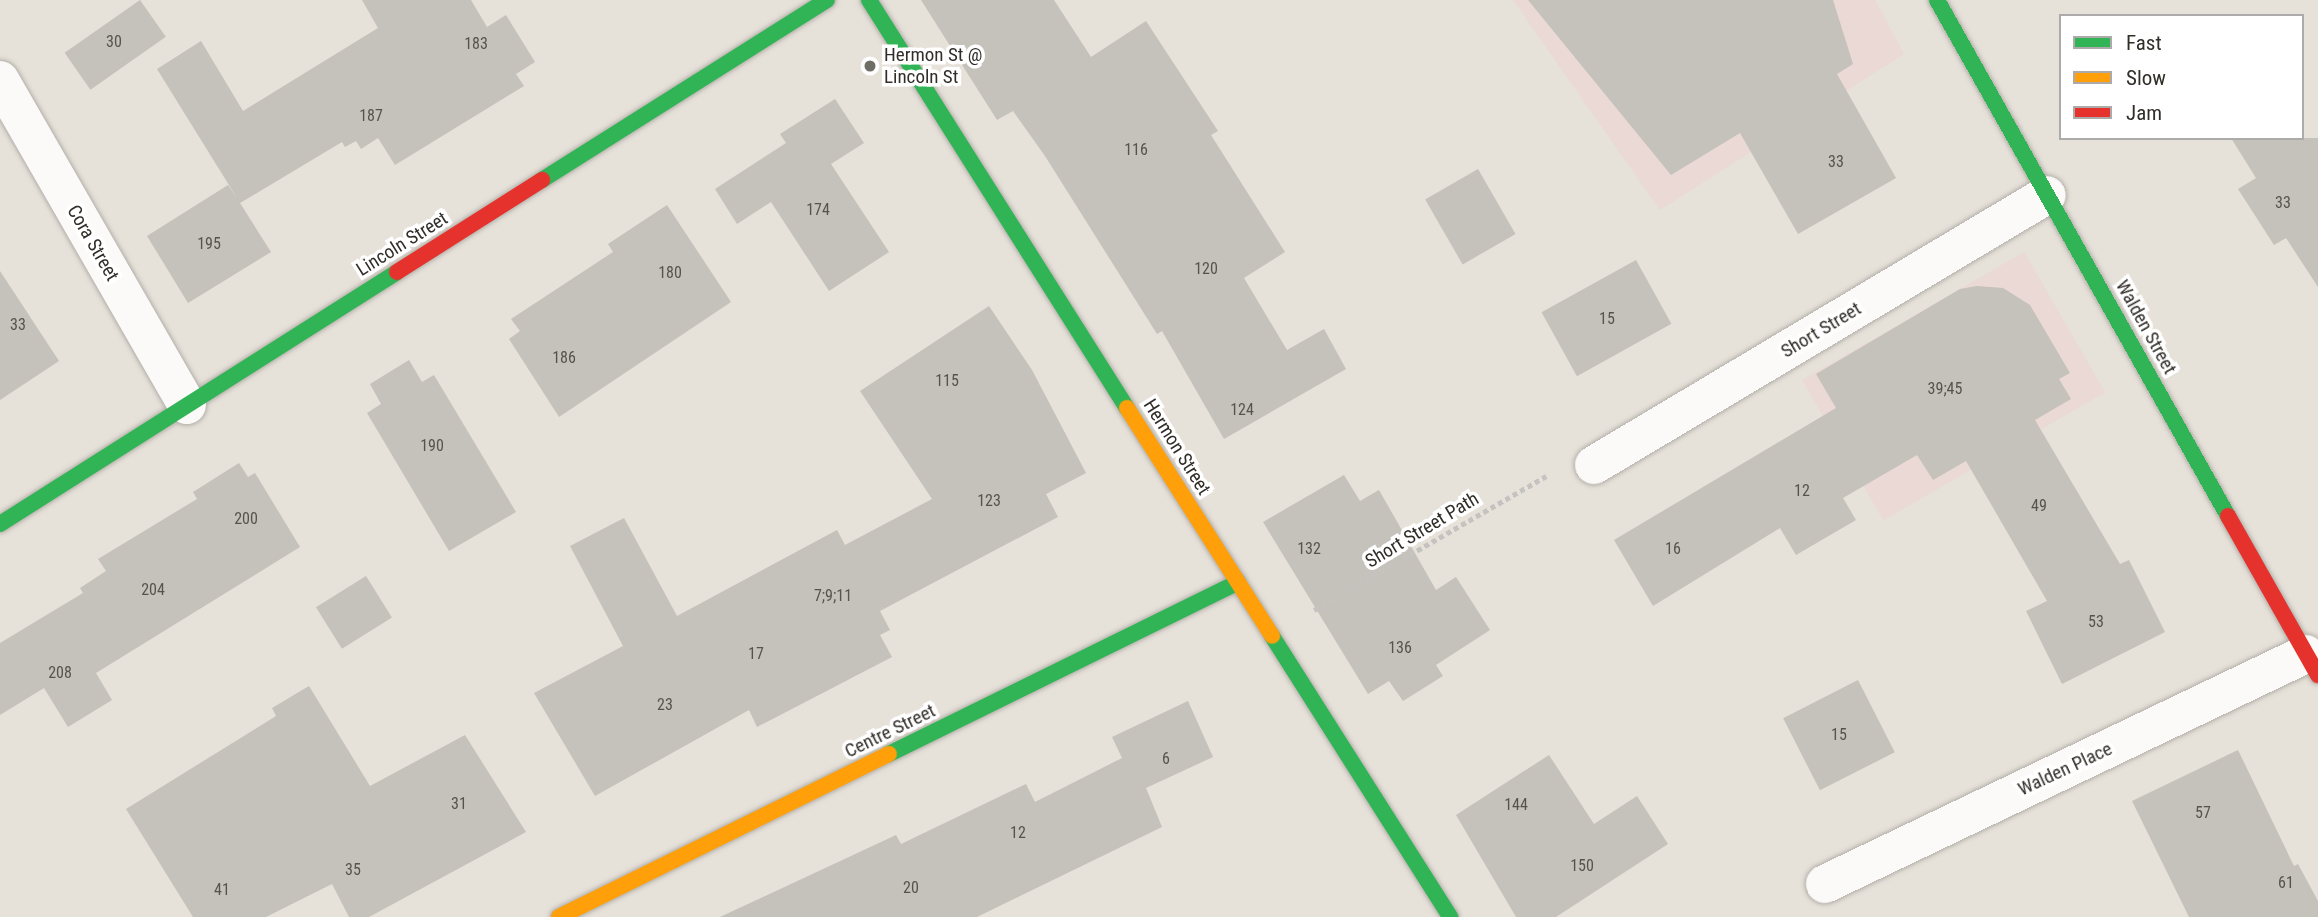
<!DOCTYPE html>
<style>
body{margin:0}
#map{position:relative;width:2318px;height:917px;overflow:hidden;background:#e6e1d9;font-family:"Roboto Condensed",sans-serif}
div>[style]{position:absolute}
.commercial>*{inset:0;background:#ead9d4;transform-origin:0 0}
.building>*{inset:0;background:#c5c1bb;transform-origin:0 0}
.path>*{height:4.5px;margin-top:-2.25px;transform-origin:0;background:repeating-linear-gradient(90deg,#c5c3bf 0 5px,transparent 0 8.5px)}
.roads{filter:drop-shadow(0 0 2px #b2afa9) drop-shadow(0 0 2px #b2afa9)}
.street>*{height:38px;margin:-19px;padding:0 19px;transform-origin:19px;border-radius:19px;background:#fbfaf9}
.fast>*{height:16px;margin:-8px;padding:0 8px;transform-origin:8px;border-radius:8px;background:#30b455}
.slow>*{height:16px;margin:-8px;padding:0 8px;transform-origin:8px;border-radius:8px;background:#ff9f0a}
.jam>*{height:16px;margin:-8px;padding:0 8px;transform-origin:8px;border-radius:8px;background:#e5322d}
.dots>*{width:19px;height:19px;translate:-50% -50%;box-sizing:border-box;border:4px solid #fff;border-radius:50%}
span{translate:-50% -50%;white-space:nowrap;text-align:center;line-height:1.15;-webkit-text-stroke:7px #fff;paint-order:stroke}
.number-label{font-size:16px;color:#56534e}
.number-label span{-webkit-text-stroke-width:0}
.poi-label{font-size:19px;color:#312e29}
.left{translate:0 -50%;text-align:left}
.street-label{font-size:19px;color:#312e29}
.legend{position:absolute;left:2059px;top:14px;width:245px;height:126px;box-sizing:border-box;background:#fff;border:2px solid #adaba9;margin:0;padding:9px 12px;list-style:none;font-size:21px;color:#312e29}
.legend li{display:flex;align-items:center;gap:14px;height:35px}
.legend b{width:35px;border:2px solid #adaba9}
</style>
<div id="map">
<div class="commercial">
<div style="clip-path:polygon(1513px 0,1875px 0,1904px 54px,1660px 210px)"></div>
<div style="left:2024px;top:252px;width:162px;height:256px;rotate:60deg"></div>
</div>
<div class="building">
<div style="left:140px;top:0;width:45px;height:92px;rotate:55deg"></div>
<div style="clip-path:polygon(362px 0,471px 0,487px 27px,506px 15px,535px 62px,516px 74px,524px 86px,395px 165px,378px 138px,361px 149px,356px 141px,345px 147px,342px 142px,240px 203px,271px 252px,188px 303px,147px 236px,228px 185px,237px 198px,157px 69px,201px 41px,243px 111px,378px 28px)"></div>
<div style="clip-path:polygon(921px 0,1054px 0,1091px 57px,1146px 21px,1218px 131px,1211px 135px,1285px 252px,1244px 278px,1287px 350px,1324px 329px,1346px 369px,1224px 439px,1162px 331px,1157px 334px,1045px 156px,1013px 111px,997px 120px)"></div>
<div style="clip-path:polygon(1528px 0,1833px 0,1853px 64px,1837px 74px,1896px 178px,1798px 234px,1740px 133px,1671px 175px)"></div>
<div style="clip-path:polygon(835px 99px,864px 143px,831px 164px,889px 252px,829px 291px,771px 202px,737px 224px,715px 189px,786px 143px,780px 134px)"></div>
<div style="clip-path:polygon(2231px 138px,2318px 138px,2318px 287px,2286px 238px,2274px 245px,2238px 189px,2256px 178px)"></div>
<div style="left:1478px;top:169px;width:75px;height:61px;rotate:60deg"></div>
<div style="clip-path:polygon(667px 205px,731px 302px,559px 417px,509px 339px,520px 331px,511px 319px,613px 252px,608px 244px)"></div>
<div style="left:1636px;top:260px;width:73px;height:108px;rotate:61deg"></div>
<div style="clip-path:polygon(0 271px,59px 361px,0 400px)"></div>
<div style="clip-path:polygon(1977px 286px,2003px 288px,2030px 305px,2070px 373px,2059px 379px,2071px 399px,2035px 420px,2120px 564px,2129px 560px,2165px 632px,2062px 684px,2026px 611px,2047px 601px,1966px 461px,1933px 480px,1917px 455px,1843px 498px,1856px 520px,1796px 555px,1780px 528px,1653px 606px,1614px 540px,1836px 408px,1816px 374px,1960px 289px)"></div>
<div style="clip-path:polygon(989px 306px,1032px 370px,1086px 473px,1046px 494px,1058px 517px,880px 611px,890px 630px,880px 635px,892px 657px,757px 727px,749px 710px,595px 796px,534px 693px,623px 646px,570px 546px,624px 518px,677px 616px,837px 530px,845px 545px,932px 499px,860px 391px)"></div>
<div style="clip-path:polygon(409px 360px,422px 382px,434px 375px,516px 512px,449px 551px,367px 413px,381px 404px,370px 384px)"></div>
<div style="clip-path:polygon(239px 463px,248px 477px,255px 473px,300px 547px,96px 673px,112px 700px,68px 727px,44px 688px,0 715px,0 643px,83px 593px,80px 588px,106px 571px,98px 559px,197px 499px,193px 492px)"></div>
<div style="clip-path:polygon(1344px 475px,1360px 501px,1379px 490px,1436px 590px,1456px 577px,1490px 630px,1436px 665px,1443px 676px,1403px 701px,1389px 681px,1368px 694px,1263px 522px)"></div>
<div style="left:366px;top:576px;width:49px;height:59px;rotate:58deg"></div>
<div style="left:1858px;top:680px;width:81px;height:84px;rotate:63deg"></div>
<div style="clip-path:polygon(309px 686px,370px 786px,465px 735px,526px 832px,369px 917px,349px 917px,332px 884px,266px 917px,193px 917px,126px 809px,276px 716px,272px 708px)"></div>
<div style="clip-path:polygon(1188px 701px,1213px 757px,1146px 788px,1162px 827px,977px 917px,720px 917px,896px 835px,901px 844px,1026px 784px,1035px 802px,1122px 758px,1112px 737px)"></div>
<div style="clip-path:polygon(2238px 750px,2294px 866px,2298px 864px,2318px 901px,2318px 917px,2189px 917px,2132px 801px)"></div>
<div style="clip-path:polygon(1549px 755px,1594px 824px,1637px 796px,1668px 844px,1556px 917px,1516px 917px,1456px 815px)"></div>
</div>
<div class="path">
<div style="left:1314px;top:610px;width:268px;rotate:-30deg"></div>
</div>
<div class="roads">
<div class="street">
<div style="left:0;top:80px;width:375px;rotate:60.1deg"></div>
<div style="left:1594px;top:465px;width:527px;rotate:-30.8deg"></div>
<div style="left:1825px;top:884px;width:533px;rotate:-25.56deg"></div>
</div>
<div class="fast">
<div style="left:869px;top:0;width:483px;rotate:57.7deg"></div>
<div style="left:1937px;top:0;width:592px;rotate:60.58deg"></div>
<div style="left:542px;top:180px;width:337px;rotate:-32.3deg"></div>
<div style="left:0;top:524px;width:470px;rotate:-32.4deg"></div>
<div style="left:1272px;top:636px;width:333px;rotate:57.6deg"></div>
<div style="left:889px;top:754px;width:389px;rotate:-26.2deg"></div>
</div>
<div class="slow">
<div style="left:1127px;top:408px;width:270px;rotate:57.5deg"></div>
<div style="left:559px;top:917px;width:368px;rotate:-26.3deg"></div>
</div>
<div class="jam">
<div style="left:397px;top:272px;width:172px;rotate:-32.4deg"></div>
<div style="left:2228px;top:516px;width:183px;rotate:60.5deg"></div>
</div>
</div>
<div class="dots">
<div style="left:870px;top:66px;background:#706d67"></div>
</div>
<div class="number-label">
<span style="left:114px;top:42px">30</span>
<span style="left:476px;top:44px">183</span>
<span style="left:371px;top:116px">187</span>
<span style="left:1136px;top:150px">116</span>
<span style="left:1836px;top:162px">33</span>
<span style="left:2283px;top:203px">33</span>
<span style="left:818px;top:210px">174</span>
<span style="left:209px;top:244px">195</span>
<span style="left:1206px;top:269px">120</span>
<span style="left:670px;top:273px">180</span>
<span style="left:1607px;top:319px">15</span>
<span style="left:18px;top:325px">33</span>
<span style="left:564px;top:358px">186</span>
<span style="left:947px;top:381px">115</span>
<span style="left:1945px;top:389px">39;45</span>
<span style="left:1242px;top:410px">124</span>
<span style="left:432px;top:446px">190</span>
<span style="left:1802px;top:491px">12</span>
<span style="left:989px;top:501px">123</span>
<span style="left:2039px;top:506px">49</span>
<span style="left:246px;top:519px">200</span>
<span style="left:1309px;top:549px">132</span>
<span style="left:1673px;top:549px">16</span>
<span style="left:153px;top:590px">204</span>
<span style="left:833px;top:596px">7;9;11</span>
<span style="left:2096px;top:622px">53</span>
<span style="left:1400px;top:648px">136</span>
<span style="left:756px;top:654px">17</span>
<span style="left:60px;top:673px">208</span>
<span style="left:665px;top:705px">23</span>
<span style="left:1839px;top:735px">15</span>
<span style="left:1166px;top:759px">6</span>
<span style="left:459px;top:804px">31</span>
<span style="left:1516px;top:805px">144</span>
<span style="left:2203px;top:813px">57</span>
<span style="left:1018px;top:833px">12</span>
<span style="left:1582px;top:866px">150</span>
<span style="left:353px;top:870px">35</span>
<span style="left:2286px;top:883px">61</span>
<span style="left:911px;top:888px">20</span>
<span style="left:222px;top:890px">41</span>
</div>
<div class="poi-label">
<span class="left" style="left:884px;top:66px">Hermon St @<br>Lincoln St</span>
</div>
<div class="street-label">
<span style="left:93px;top:243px;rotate:60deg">Cora Street</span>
<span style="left:402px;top:244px;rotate:-32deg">Lincoln Street</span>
<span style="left:2146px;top:327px;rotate:61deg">Walden Street</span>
<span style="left:1821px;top:330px;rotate:-31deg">Short Street</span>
<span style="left:1177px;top:447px;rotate:58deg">Hermon Street</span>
<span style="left:1422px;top:530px;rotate:-31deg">Short Street Path</span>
<span style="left:890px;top:731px;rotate:-26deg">Centre Street</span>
<span style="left:2065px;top:769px;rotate:-25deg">Walden Place</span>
</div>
<ul class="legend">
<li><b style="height:9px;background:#30b455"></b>Fast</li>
<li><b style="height:9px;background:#ff9f0a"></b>Slow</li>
<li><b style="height:9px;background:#e5322d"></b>Jam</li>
</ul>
</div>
